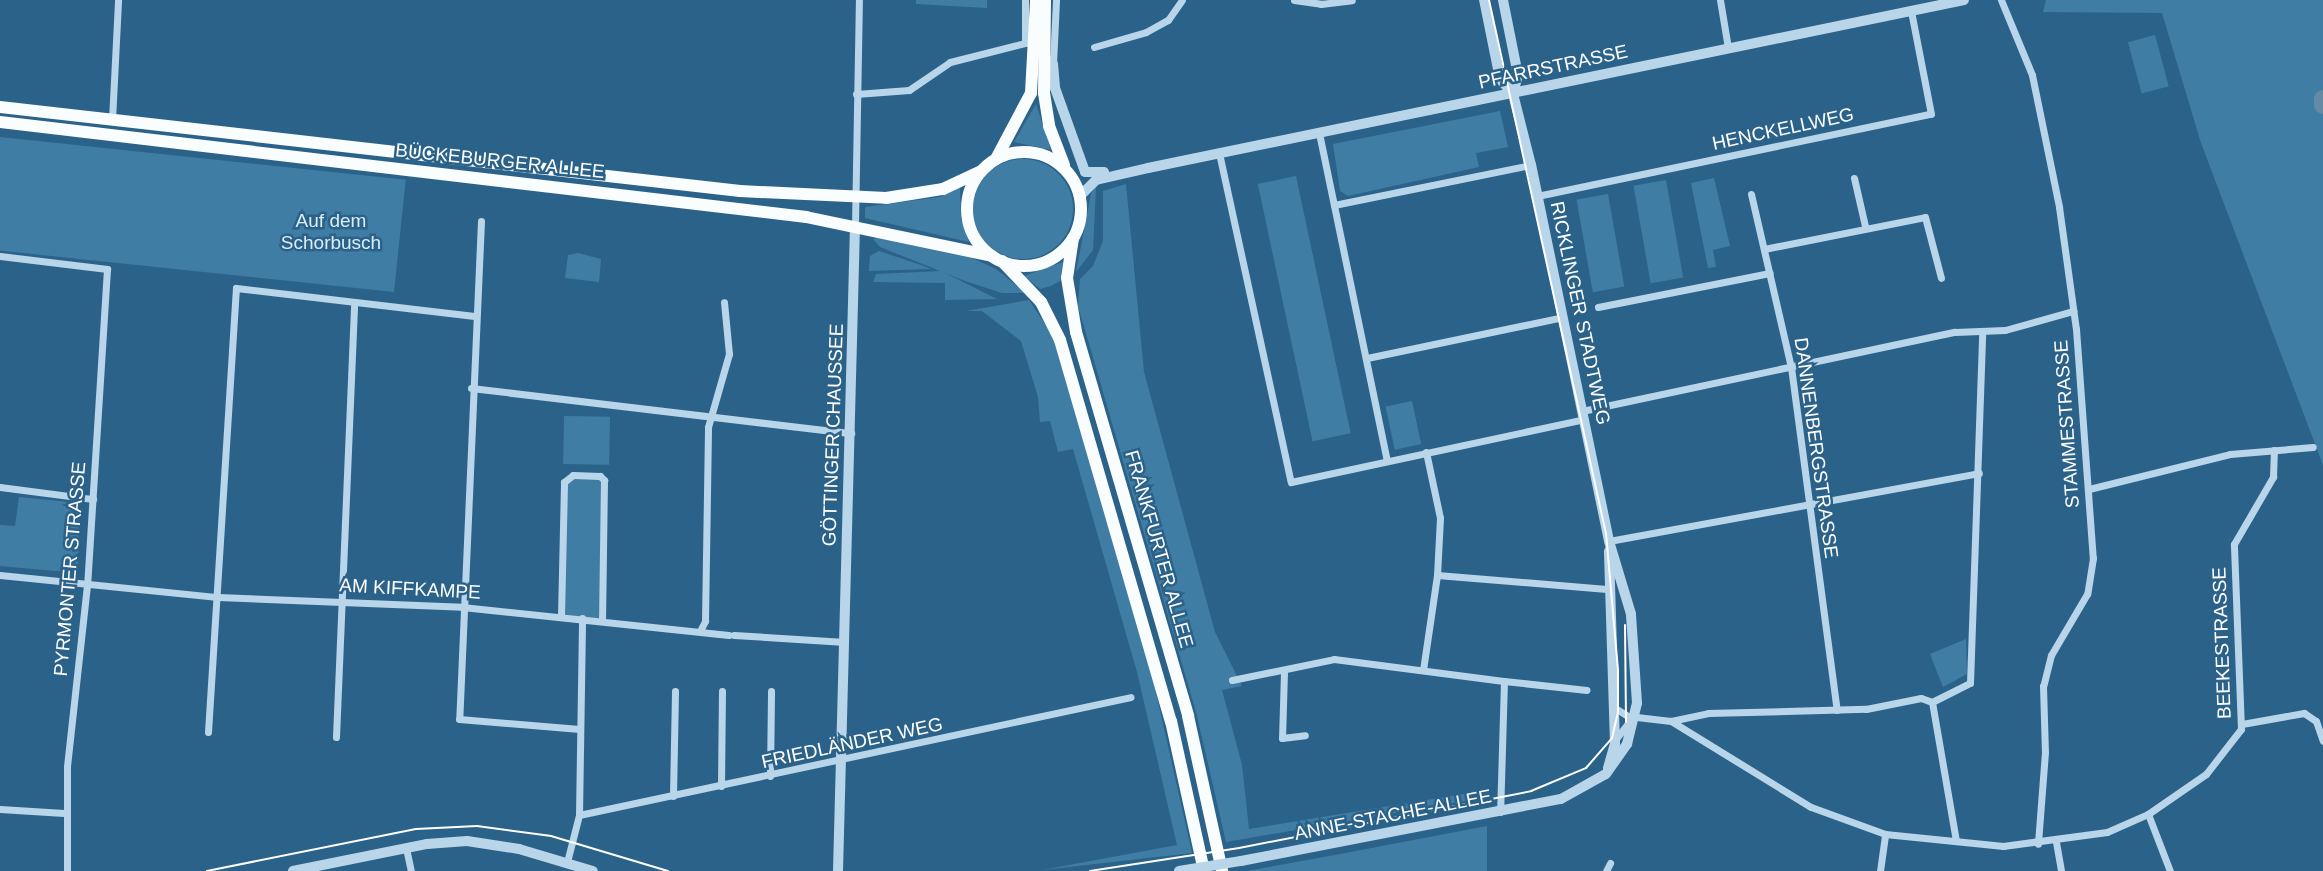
<!DOCTYPE html>
<meta charset="utf-8">
<style>
body{margin:0}
#map{position:relative;width:2323px;height:871px;overflow:hidden;background:#2b6289;font-family:Helvetica,sans-serif}
div>[style]{position:absolute}
.green>*{inset:0;background:#407da5;transform-origin:0 0}
.round{border-radius:50%}
.river>*{height:18px;margin:-9px;padding:0 9px;transform-origin:9px;border-radius:9px;background:#658aa3}
.minor>*{height:7px;margin:-3.5px;padding:0 3.5px;transform-origin:3.5px;border-radius:3.5px;background:#b9d5e9}
.tertiary>*{height:10px;margin:-5px;padding:0 5px;transform-origin:5px;border-radius:5px;background:#b9d5e9}
.primary>*{height:12px;margin:-6px;padding:0 6px;transform-origin:6px;border-radius:6px;background:#fafdfe}
.primary>.ring{margin:-6px;padding:0;box-sizing:content-box;background:none;border:12px solid #fafdfe;border-radius:50%}
.tram>*{height:2px;margin:-1px;padding:0 1px;transform-origin:1px;border-radius:1px;background:#fff}
.tertiary-bridge>*{height:10px;margin:-5px;padding:0 5px;transform-origin:5px;border-radius:5px;background:#b9d5e9}
span{translate:-50% -50%;white-space:nowrap;text-align:center;line-height:1.15;-webkit-text-stroke:5px #2b6289;paint-order:stroke}
.street-label{font-size:19px;color:#fff}
.park-label{font-size:19px;color:#dcecf7}
</style>
<div id="map">
<div class="green">
<div style="clip-path:polygon(916px 0,987px 0,987px 8px,916px 4px)"></div>
<div style="clip-path:polygon(2046px 0,2323px 0,2323px 465px,2201px 143px,2162px 13px,2043px 12px)"></div>
<div style="left:2155px;top:35px;width:53px;height:28px;rotate:75deg"></div>
<div style="clip-path:polygon(1036px 104px,1051px 150px,1014px 142px)"></div>
<div style="clip-path:polygon(1500px 111px,1508px 147px,1476px 153px,1479px 167px,1348px 196px,1340px 191px,1333px 144px)"></div>
<div style="left:0;top:137px;width:408px;height:113px;rotate:6deg"></div>
<div class="round" style="left:973px;top:159px;width:100px;height:100px"></div>
<div style="left:1296px;top:176px;width:263px;height:39px;rotate:78deg"></div>
<div style="clip-path:polygon(1714px 178px,1730px 246px,1713px 250px,1716px 267px,1708px 268px,1691px 183px)"></div>
<div style="left:1666px;top:180px;width:99px;height:33px;rotate:80deg"></div>
<div style="clip-path:polygon(1126px 184px,1144px 372px,1215px 632px,1242px 686px,1222px 690px,1242px 765px,1249px 829px,1488px 790px,1488px 797px,1226px 842px,1196px 712px,1078px 306px,1080px 279px,1093px 266px,1103px 241px,1103px 191px)"></div>
<div style="clip-path:polygon(960px 186px,961px 220px,969px 242px,865px 218px,865px 207px,940px 197px)"></div>
<div style="clip-path:polygon(1096px 186px,1093px 250px,1076px 272px,1091px 194px)"></div>
<div style="left:1608px;top:194px;width:94px;height:32px;rotate:80deg"></div>
<div style="clip-path:polygon(882px 237px,970px 257px,996px 269px,1026px 293px,1002px 293px,965px 281px,880px 247px,873px 239px)"></div>
<div style="clip-path:polygon(879px 251px,924px 266px,931px 269px,869px 271px,870px 256px)"></div>
<div style="clip-path:polygon(578px 253px,601px 259px,599px 282px,565px 278px,568px 255px)"></div>
<div style="clip-path:polygon(1063px 262px,1060px 281px,1051px 286px,1040px 289px,1024px 276px)"></div>
<div style="clip-path:polygon(941px 271px,997px 299px,945px 300px,945px 283px,873px 282px,876px 274px)"></div>
<div style="clip-path:polygon(1029px 300px,1055px 339px,1152px 675px,1192px 853px,1042px 870px,1177px 845px,1137px 672px,1073px 449px,1058px 452px,1050px 421px,1040px 422px,1038px 397px,1021px 341px,982px 311px,966px 311px)"></div>
<div style="left:1412px;top:401px;width:44px;height:27px;rotate:78deg"></div>
<div style="left:564px;top:416px;width:46px;height:48px;rotate:1deg"></div>
<div style="clip-path:polygon(573px 475px,602px 477px,602px 620px,561px 616px,564px 482px)"></div>
<div style="clip-path:polygon(19px 497px,79px 503px,78px 573px,0 566px,0 525px,15px 526px)"></div>
<div style="clip-path:polygon(1966px 639px,1967px 674px,1943px 687px,1930px 654px)"></div>
<div style="clip-path:polygon(1487px 826px,1487px 871px,1247px 871px,1340px 854px)"></div>
</div>
<div class="river">
<div style="left:2323px;top:99px;width:6px;rotate:90deg"></div>
</div>
<div class="minor">
<div style="left:1294px;top:0;width:27px;rotate:8deg"></div>
<div style="left:1321px;top:4px;width:31px;rotate:-7deg"></div>
<div style="left:1720px;top:0;width:49px;rotate:80.5deg"></div>
<div style="left:2001px;top:0;width:81px;rotate:67.5deg"></div>
<div style="left:2032px;top:75px;width:135px;rotate:78.4deg"></div>
<div style="left:2059px;top:207px;width:123px;rotate:82.1deg"></div>
<div style="left:2076px;top:329px;width:230px;rotate:85.8deg"></div>
<div style="left:2093px;top:558px;width:36px;rotate:99deg"></div>
<div style="left:2087px;top:594px;width:71px;rotate:120.5deg"></div>
<div style="left:2051px;top:655px;width:32px;rotate:104deg"></div>
<div style="left:2043px;top:686px;width:66px;rotate:88.3deg"></div>
<div style="left:2045px;top:752px;width:92px;rotate:94.4deg"></div>
<div style="left:1025px;top:43px;width:43px;rotate:-90deg"></div>
<div style="left:1094px;top:47px;width:54px;rotate:-16.1deg"></div>
<div style="left:1146px;top:32px;width:25px;rotate:-29deg"></div>
<div style="left:1168px;top:20px;width:24px;rotate:-55deg"></div>
<div style="left:1053px;top:64px;width:64px;rotate:-87.3deg"></div>
<div style="left:856px;top:94px;width:53px;rotate:-4.3deg"></div>
<div style="left:909px;top:90px;width:50px;rotate:-34.3deg"></div>
<div style="left:950px;top:62px;width:77px;rotate:-14.2deg"></div>
<div style="left:112px;top:120px;width:120px;rotate:-87.1deg"></div>
<div style="left:1319px;top:133px;width:335px;rotate:78.3deg"></div>
<div style="left:1219px;top:153px;width:337px;rotate:77.7deg"></div>
<div style="left:1291px;top:482px;width:300px;rotate:-12.1deg"></div>
<div style="left:1854px;top:178px;width:49px;rotate:77.1deg"></div>
<div style="left:1751px;top:194px;width:178px;rotate:77deg"></div>
<div style="left:1791px;top:367px;width:346px;rotate:82.4deg"></div>
<div style="left:1537px;top:196px;width:402px;rotate:-11.8deg"></div>
<div style="left:1931px;top:114px;width:105px;rotate:-101deg"></div>
<div style="left:1334px;top:205px;width:201px;rotate:-11.5deg"></div>
<div style="left:481px;top:221px;width:498px;rotate:92.5deg"></div>
<div style="left:459px;top:719px;width:121px;rotate:4.7deg"></div>
<div style="left:855px;top:225px;width:225px;rotate:-89deg"></div>
<div style="left:1764px;top:249px;width:164px;rotate:-11.2deg"></div>
<div style="left:1925px;top:217px;width:63px;rotate:75.3deg"></div>
<div style="left:0;top:256px;width:108px;rotate:6.9deg"></div>
<div style="left:107px;top:269px;width:317px;rotate:93.6deg"></div>
<div style="left:87px;top:585px;width:183px;rotate:96.3deg"></div>
<div style="left:67px;top:767px;width:104px;rotate:90deg"></div>
<div style="left:1598px;top:307px;width:175px;rotate:-11.2deg"></div>
<div style="left:1367px;top:358px;width:200px;rotate:-11.8deg"></div>
<div style="left:471px;top:388px;width:383px;rotate:6.8deg"></div>
<div style="left:1582px;top:411px;width:381px;rotate:-12deg"></div>
<div style="left:1955px;top:332px;width:50px;rotate:-2.3deg"></div>
<div style="left:2005px;top:330px;width:71px;rotate:-15.6deg"></div>
<div style="left:1426px;top:452px;width:67px;rotate:78deg"></div>
<div style="left:1440px;top:518px;width:57px;rotate:93deg"></div>
<div style="left:1437px;top:575px;width:173px;rotate:4.7deg"></div>
<div style="left:0;top:487px;width:94px;rotate:7.4deg"></div>
<div style="left:2089px;top:489px;width:145px;rotate:-13.9deg"></div>
<div style="left:2230px;top:454px;width:83px;rotate:-4.8deg"></div>
<div style="left:1609px;top:541px;width:376px;rotate:-10.4deg"></div>
<div style="left:0;top:575px;width:219px;rotate:5.8deg"></div>
<div style="left:218px;top:597px;width:244px;rotate:2.3deg"></div>
<div style="left:462px;top:607px;width:268px;rotate:6deg"></div>
<div style="left:561px;top:616px;width:134px;rotate:-88.7deg"></div>
<div style="left:564px;top:482px;width:11px;rotate:-38deg"></div>
<div style="left:573px;top:475px;width:27px;rotate:2deg"></div>
<div style="left:600px;top:476px;width:6px;rotate:45deg"></div>
<div style="left:604px;top:480px;width:140px;rotate:90.8deg"></div>
<div style="left:701px;top:629px;width:9px;rotate:-63deg"></div>
<div style="left:705px;top:621px;width:194px;rotate:-89.1deg"></div>
<div style="left:708px;top:427px;width:76px;rotate:-74deg"></div>
<div style="left:729px;top:354px;width:52px;rotate:-95.5deg"></div>
<div style="left:734px;top:635px;width:111px;rotate:3.6deg"></div>
<div style="left:1423px;top:670px;width:96px;rotate:-81.6deg"></div>
<div style="left:1284px;top:672px;width:66px;rotate:91.7deg"></div>
<div style="left:1282px;top:738px;width:23px;rotate:-7deg"></div>
<div style="left:1232px;top:680px;width:104px;rotate:-11.6deg"></div>
<div style="left:1334px;top:659px;width:171px;rotate:7.4deg"></div>
<div style="left:1504px;top:681px;width:131px;rotate:91.7deg"></div>
<div style="left:1504px;top:681px;width:83px;rotate:6.2deg"></div>
<div style="left:1932px;top:702px;width:141px;rotate:80.2deg"></div>
<div style="left:1615px;top:708px;width:15px;rotate:32deg"></div>
<div style="left:1628px;top:716px;width:43px;rotate:6.6deg"></div>
<div style="left:1671px;top:721px;width:164px;rotate:31.6deg"></div>
<div style="left:1811px;top:807px;width:79px;rotate:20deg"></div>
<div style="left:1885px;top:834px;width:119px;rotate:5.8deg"></div>
<div style="left:2003px;top:846px;width:105px;rotate:-7.7deg"></div>
<div style="left:2107px;top:832px;width:45px;rotate:-23.7deg"></div>
<div style="left:2148px;top:814px;width:70px;rotate:-34.6deg"></div>
<div style="left:2206px;top:774px;width:57px;rotate:-52.1deg"></div>
<div style="left:2241px;top:729px;width:185px;rotate:-92.2deg"></div>
<div style="left:2234px;top:544px;width:78px;rotate:-59.8deg"></div>
<div style="left:2273px;top:477px;width:27px;rotate:-88deg"></div>
<div style="left:1671px;top:721px;width:38px;rotate:-12deg"></div>
<div style="left:1708px;top:713px;width:158px;rotate:-1.5deg"></div>
<div style="left:1866px;top:709px;width:56px;rotate:-11.3deg"></div>
<div style="left:1921px;top:698px;width:12px;rotate:20deg"></div>
<div style="left:1932px;top:702px;width:42px;rotate:-26.6deg"></div>
<div style="left:1970px;top:683px;width:350px;rotate:-88deg"></div>
<div style="left:2242px;top:724px;width:63px;rotate:-10.1deg"></div>
<div style="left:2304px;top:713px;width:14px;rotate:34deg"></div>
<div style="left:2316px;top:721px;width:21px;rotate:71deg"></div>
<div style="left:208px;top:732px;width:445px;rotate:-86.4deg"></div>
<div style="left:236px;top:288px;width:240px;rotate:6.7deg"></div>
<div style="left:336px;top:737px;width:435px;rotate:-87.6deg"></div>
<div style="left:1615px;top:740px;width:29px;rotate:-52deg"></div>
<div style="left:770px;top:776px;width:85px;rotate:-89.3deg"></div>
<div style="left:721px;top:786px;width:95px;rotate:-89.4deg"></div>
<div style="left:673px;top:796px;width:105px;rotate:-88.9deg"></div>
<div style="left:0;top:809px;width:64px;rotate:3.6deg"></div>
<div style="left:2148px;top:814px;width:61px;rotate:68.9deg"></div>
<div style="left:579px;top:815px;width:564px;rotate:-12.07deg"></div>
<div style="left:2056px;top:842px;width:29px;rotate:80deg"></div>
<div style="left:406px;top:848px;width:24px;rotate:78deg"></div>
<div style="left:567px;top:862px;width:49px;rotate:-75.7deg"></div>
<div style="left:579px;top:815px;width:197px;rotate:-89.1deg"></div>
<div style="left:1606px;top:871px;width:9px;rotate:-63deg"></div>
<div style="left:1880px;top:871px;width:37px;rotate:-82deg"></div>
</div>
<div class="tertiary">
<div style="left:1503px;top:0;width:76px;rotate:78.7deg"></div>
<div style="left:1518px;top:75px;width:20px;rotate:105deg"></div>
<div style="left:1044px;top:57px;width:11px;rotate:38deg"></div>
<div style="left:1053px;top:64px;width:24px;rotate:85deg"></div>
<div style="left:1055px;top:88px;width:89px;rotate:70.3deg"></div>
<div style="left:1085px;top:172px;width:19px"></div>
<div style="left:1080px;top:196px;width:23px;rotate:-45deg"></div>
<div style="left:1096px;top:180px;width:53px;rotate:-13deg"></div>
<div style="left:1148px;top:168px;width:833px;rotate:-11.63deg"></div>
<div style="left:1608px;top:768px;width:25px;rotate:-74deg"></div>
<div style="left:1615px;top:744px;width:193px;rotate:-91.8deg"></div>
<div style="left:1241px;top:861px;width:326px;rotate:-11deg"></div>
<div style="left:1561px;top:799px;width:51px;rotate:-29.1deg"></div>
<div style="left:1606px;top:774px;width:37px;rotate:-55deg"></div>
<div style="left:1627px;top:744px;width:42px;rotate:-76.3deg"></div>
<div style="left:1637px;top:703px;width:89px;rotate:-93.9deg"></div>
<div style="left:1631px;top:614px;width:76px;rotate:-106.8deg"></div>
<div style="left:1609px;top:541px;width:384px;rotate:-101.7deg"></div>
<div style="left:1531px;top:165px;width:73px;rotate:-104.2deg"></div>
<div style="left:1513px;top:94px;width:20px;rotate:-131deg"></div>
<div style="left:1500px;top:79px;width:81px;rotate:-101.4deg"></div>
<div style="left:293px;top:871px;width:137px;rotate:-11.4deg"></div>
<div style="left:427px;top:844px;width:40px;rotate:-4.3deg"></div>
<div style="left:467px;top:841px;width:53px;rotate:8.7deg"></div>
<div style="left:519px;top:849px;width:77px;rotate:16.6deg"></div>
<div style="left:838px;top:871px;width:646px;rotate:-88.49deg"></div>
</div>
<div class="primary">
<div style="left:1045px;top:0;width:93px;rotate:90.6deg"></div>
<div style="left:1044px;top:93px;width:33px;rotate:81deg"></div>
<div style="left:1049px;top:126px;width:42px;rotate:69deg"></div>
<div style="left:0;top:107px;width:745px;rotate:6.48deg"></div>
<div style="left:740px;top:191px;width:146px;rotate:2.7deg"></div>
<div style="left:886px;top:198px;width:58px;rotate:-9deg"></div>
<div style="left:943px;top:189px;width:42px;rotate:-25.3deg"></div>
<div style="left:0;top:122px;width:812px;rotate:6.72deg"></div>
<div style="left:806px;top:217px;width:190px;rotate:11.8deg"></div>
<div class="ring" style="left:967px;top:152px;width:102px;height:102px"></div>
<div style="left:996px;top:159px;width:75px;rotate:-62.1deg"></div>
<div style="left:1031px;top:93px;width:93px;rotate:-86.9deg"></div>
<div style="left:1073px;top:238px;width:40px;rotate:98.5deg"></div>
<div style="left:1067px;top:278px;width:55px;rotate:80.5deg"></div>
<div style="left:1076px;top:332px;width:400px;rotate:73.7deg"></div>
<div style="left:1188px;top:716px;width:159px;rotate:77.6deg"></div>
<div style="left:1002px;top:261px;width:57px;rotate:46.4deg"></div>
<div style="left:1041px;top:302px;width:42px;rotate:63.4deg"></div>
<div style="left:1060px;top:340px;width:397px;rotate:73.8deg"></div>
<div style="left:1171px;top:721px;width:154px;rotate:77.6deg"></div>
</div>
<div class="tram">
<div style="left:1625px;top:625px;width:97px;rotate:89.4deg"></div>
<div style="left:207px;top:871px;width:213px;rotate:-11.4deg"></div>
<div style="left:416px;top:829px;width:61px;rotate:-2.8deg"></div>
<div style="left:477px;top:826px;width:75px;rotate:7.7deg"></div>
<div style="left:551px;top:836px;width:122px;rotate:16.7deg"></div>
<div style="left:1090px;top:871px;width:151px;rotate:-8.8deg"></div>
<div style="left:1239px;top:848px;width:298px;rotate:-11deg"></div>
<div style="left:1531px;top:791px;width:60px;rotate:-22.7deg"></div>
<div style="left:1586px;top:768px;width:40px;rotate:-49deg"></div>
<div style="left:1612px;top:738px;width:26px;rotate:-77deg"></div>
<div style="left:1618px;top:713px;width:43px;rotate:-90deg"></div>
<div style="left:1618px;top:670px;width:137px;rotate:-95deg"></div>
<div style="left:1606px;top:534px;width:547px;rotate:-102.36deg"></div>
</div>
<div class="tertiary-bridge">
<div style="left:1179px;top:871px;width:63px;rotate:-9.2deg"></div>
</div>
<div class="street-label">
<span style="left:1553px;top:67px;rotate:-12deg">PFARRSTRASSE</span>
<span style="left:1783px;top:129px;rotate:-12deg">HENCKELLWEG</span>
<span style="left:500px;top:161px;rotate:6deg">BÜCKEBURGER ALLEE</span>
<span style="left:1580px;top:313px;rotate:78deg">RICKLINGER STADTWEG</span>
<span style="left:2067px;top:424px;rotate:-94deg">STAMMESTRASSE</span>
<span style="left:833px;top:435px;rotate:-88deg">GÖTTINGER CHAUSSEE</span>
<span style="left:1816px;top:448px;rotate:82deg">DANNENBERGSTRASSE</span>
<span style="left:1159px;top:549px;rotate:74deg">FRANKFURTER ALLEE</span>
<span style="left:70px;top:569px;rotate:-85deg">PYRMONTER STRASSE</span>
<span style="left:410px;top:589px;rotate:3deg">AM KIFFKAMPE</span>
<span style="left:2222px;top:643px;rotate:-92deg">BEEKESTRASSE</span>
<span style="left:852px;top:743px;rotate:-12deg">FRIEDLÄNDER WEG</span>
<span style="left:1393px;top:815px;rotate:-11deg">ANNE-STACHE-ALLEE</span>
</div>
<div class="park-label">
<span style="left:331px;top:232px">Auf dem<br>Schorbusch</span>
</div>
</div>
